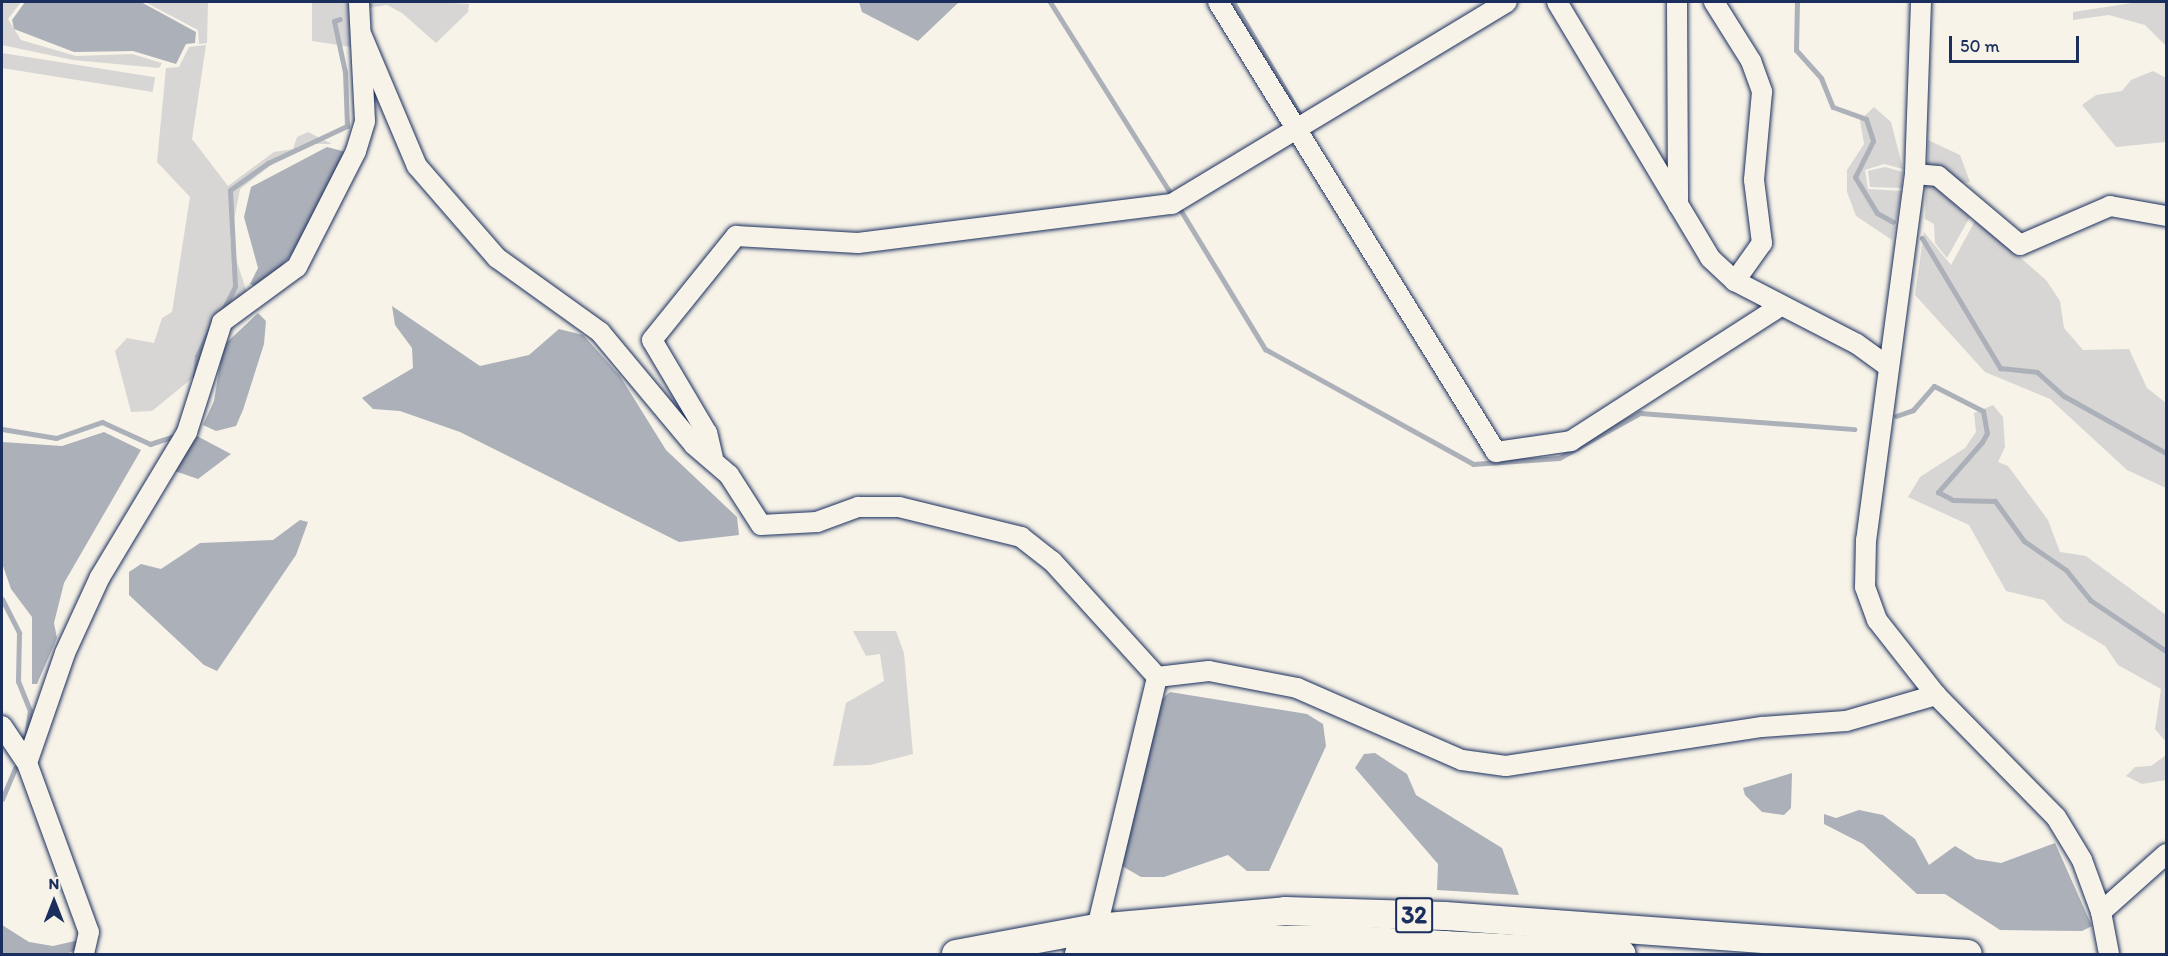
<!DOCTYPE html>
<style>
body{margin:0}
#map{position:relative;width:2168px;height:956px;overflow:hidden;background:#f7f3e8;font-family:Itim,sans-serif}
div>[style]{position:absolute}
.green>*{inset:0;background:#d7d6d4;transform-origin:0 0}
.water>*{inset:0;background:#acb0b9}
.stream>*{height:5px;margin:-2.5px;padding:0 2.5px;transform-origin:2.5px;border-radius:2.5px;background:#acb0b9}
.roads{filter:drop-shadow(0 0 2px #1b2f5e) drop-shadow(0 0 2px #1b2f5e)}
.minor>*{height:20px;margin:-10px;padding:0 10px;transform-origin:10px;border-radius:10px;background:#f7f3e8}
.highway>*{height:28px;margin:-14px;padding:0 14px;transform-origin:14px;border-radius:14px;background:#f7f3e8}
span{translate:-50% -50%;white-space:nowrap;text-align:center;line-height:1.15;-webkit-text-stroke:5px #f7f3e8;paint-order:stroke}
.shield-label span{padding:2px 4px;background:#f7f3e8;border:2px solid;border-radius:4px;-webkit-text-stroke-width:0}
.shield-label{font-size:24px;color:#1b2f5e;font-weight:700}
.frame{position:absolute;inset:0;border:3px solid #1b2f5e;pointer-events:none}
.north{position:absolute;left:24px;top:872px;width:60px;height:60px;-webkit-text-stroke:4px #f7f3e8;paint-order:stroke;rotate:0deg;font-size:16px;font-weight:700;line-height:24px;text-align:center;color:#1b2f5e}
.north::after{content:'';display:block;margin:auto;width:21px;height:27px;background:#1b2f5e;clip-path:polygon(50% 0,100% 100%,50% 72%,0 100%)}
.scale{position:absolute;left:1949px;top:36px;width:130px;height:27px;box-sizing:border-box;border:3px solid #1b2f5e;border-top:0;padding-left:8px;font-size:18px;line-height:21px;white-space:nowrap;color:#1b2f5e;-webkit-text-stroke:4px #f7f3e8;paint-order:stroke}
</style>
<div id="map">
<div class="green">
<div style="clip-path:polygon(2px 2px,21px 2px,8px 19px,21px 40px,76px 56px,132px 54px,162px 63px,159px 68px,73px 60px,2px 45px)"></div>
<div style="clip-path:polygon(145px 2px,208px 2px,207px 43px,199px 44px,198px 30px)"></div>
<div style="clip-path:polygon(312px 2px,350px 2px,351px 47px,312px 41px)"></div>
<div style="clip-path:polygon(369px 2px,437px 2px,469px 4px,468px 12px,436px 43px,402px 13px,387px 5px,368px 8px)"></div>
<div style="clip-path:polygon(2139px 2px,2166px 2px,2166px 46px,2145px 25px,2109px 15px,2073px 20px,2073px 12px)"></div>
<div style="clip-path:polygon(206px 45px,192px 139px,228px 186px,274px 152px,293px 149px,297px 137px,308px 132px,332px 144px,315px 144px,275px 162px,240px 189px,230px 240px,247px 293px,225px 308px,207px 336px,195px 376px,152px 411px,131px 412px,115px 351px,127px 338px,154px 343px,162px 318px,172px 312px,190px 197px,157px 162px,166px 68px,179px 67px,189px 47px)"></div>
<div style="left:2px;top:53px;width:155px;height:15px;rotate:9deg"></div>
<div style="clip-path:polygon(2153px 71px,2166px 78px,2166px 142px,2116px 147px,2082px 105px,2096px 95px,2122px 91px,2131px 80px)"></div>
<div style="clip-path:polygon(1874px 107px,1891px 122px,1903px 169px,1884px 164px,1865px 170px,1868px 189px,1902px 191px,1892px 240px,1856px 216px,1847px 192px,1847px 170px,1864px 144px,1860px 120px)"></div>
<div style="clip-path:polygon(1928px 140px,1960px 155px,1970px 182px,1955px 183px,1928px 167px)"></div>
<div style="clip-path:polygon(1885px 167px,1903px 172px,1902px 188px,1870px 187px,1868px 171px)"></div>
<div style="clip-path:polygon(1926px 181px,1938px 183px,1971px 215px,1947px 258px,1935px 243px,1934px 224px,1925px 219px)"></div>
<div style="clip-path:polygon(1976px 219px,2046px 280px,2060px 301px,2064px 328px,2083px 350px,2129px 349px,2147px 388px,2166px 403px,2166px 488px,2127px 470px,2050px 399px,1985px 372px,1915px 295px,1924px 232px,1951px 265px)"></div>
<div style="clip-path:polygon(1993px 405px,2003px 417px,2005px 447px,1998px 462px,2008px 466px,2048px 520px,2060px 552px,2086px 556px,2166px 615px,2166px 742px,2155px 729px,2161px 689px,2118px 665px,2105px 646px,2063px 621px,2044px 600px,2006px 591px,1969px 525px,1908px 497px,1920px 477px,1965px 448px,1976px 432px,1974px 413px)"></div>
<div style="clip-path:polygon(853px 631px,896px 631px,904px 653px,913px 754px,870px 765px,833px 766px,846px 703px,884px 681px,880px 654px,866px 656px)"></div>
<div style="clip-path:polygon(2166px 755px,2166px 780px,2142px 784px,2126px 776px,2135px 767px,2151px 766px)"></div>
</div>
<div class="water">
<div style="clip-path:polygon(25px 2px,141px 2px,196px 32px,195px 43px,186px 44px,176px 64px,133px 51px,74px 52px,14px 29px,12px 20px)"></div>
<div style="clip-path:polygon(859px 2px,959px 2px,918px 41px,862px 12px)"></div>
<div style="clip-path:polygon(327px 147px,346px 152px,294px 252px,261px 289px,250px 284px,258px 268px,244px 217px,251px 187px)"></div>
<div style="clip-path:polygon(392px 306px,480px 366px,529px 355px,559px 329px,583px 335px,620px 376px,666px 450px,737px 517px,739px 535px,679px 542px,460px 432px,400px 411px,373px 409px,362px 398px,413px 368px,412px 348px,395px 325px)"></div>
<div style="clip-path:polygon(258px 313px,266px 321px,264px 344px,243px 410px,236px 426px,216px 431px,203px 425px,214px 401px,223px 346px)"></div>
<div style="clip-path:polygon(104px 432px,141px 450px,64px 583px,54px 623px,57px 638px,37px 684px,32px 684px,32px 617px,11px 589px,2px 563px,2px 442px,62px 446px)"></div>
<div style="clip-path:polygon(197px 436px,231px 454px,198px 479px,172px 470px)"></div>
<div style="clip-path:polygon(300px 520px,308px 522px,296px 555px,217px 671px,204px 665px,129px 595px,129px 572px,141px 564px,161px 569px,200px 543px,273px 540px)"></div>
<div style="clip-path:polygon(1170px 692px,1307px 714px,1323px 724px,1326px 746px,1269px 871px,1247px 871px,1228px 855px,1164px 877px,1141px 877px,1115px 862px,1160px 701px)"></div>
<div style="clip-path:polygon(1375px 753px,1407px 774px,1416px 795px,1502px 848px,1519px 895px,1437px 890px,1438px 864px,1355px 768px,1364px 754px)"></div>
<div style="clip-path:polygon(1792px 773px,1791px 808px,1784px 815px,1762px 812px,1745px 795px,1743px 788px)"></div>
<div style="clip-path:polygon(1859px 810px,1883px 815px,1915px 839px,1929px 865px,1955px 846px,1976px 859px,2001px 863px,2055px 843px,2092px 926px,2082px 931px,2000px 930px,1945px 894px,1917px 894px,1863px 844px,1824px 824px,1824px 814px,1836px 818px)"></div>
<div style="clip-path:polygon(2px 925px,29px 942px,53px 946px,79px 940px,78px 949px,66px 954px,2px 954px)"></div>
</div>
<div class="stream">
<div style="left:1050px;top:2px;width:229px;rotate:57.8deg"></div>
<div style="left:1233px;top:2px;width:135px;rotate:59.3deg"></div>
<div style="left:1797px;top:2px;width:48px;rotate:91.2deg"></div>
<div style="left:1796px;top:50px;width:38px;rotate:48deg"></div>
<div style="left:1821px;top:78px;width:31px;rotate:68deg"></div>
<div style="left:1833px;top:107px;width:35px;rotate:20deg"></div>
<div style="left:1866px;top:119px;width:23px;rotate:72deg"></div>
<div style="left:1873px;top:141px;width:40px;rotate:116.6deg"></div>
<div style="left:1855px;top:177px;width:42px;rotate:58.6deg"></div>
<div style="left:1877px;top:213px;width:18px;rotate:29deg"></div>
<div style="left:1181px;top:211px;width:162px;rotate:58.7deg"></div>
<div style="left:1265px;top:349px;width:238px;rotate:28.9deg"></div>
<div style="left:1473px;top:464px;width:86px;rotate:-4deg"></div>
<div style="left:1559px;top:458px;width:93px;rotate:-29.1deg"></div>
<div style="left:1640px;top:413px;width:215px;rotate:4.3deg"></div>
<div style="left:1922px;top:238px;width:152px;rotate:59deg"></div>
<div style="left:2000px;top:368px;width:37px;rotate:6deg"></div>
<div style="left:2037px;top:372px;width:36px;rotate:42deg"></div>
<div style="left:2064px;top:396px;width:117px;rotate:29.2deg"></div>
<div style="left:222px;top:312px;width:29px;rotate:-63deg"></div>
<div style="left:235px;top:286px;width:96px;rotate:-93deg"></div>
<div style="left:230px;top:190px;width:47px;rotate:-35.4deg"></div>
<div style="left:268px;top:163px;width:87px;rotate:-25.1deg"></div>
<div style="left:347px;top:126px;width:54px;rotate:-92.1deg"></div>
<div style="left:345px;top:72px;width:52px;rotate:-102.2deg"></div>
<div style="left:334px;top:21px;width:6px;rotate:-18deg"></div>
<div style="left:195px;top:379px;width:23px;rotate:-85deg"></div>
<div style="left:197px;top:356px;width:39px;rotate:-64deg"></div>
<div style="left:1896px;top:416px;width:18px;rotate:-19deg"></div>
<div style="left:1913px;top:410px;width:32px;rotate:-49deg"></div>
<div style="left:1934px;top:386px;width:55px;rotate:27deg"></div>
<div style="left:1983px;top:411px;width:22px;rotate:80deg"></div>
<div style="left:1987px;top:433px;width:10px;rotate:119deg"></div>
<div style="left:1982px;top:442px;width:67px;rotate:131.3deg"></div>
<div style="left:1938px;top:492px;width:17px;rotate:28deg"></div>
<div style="left:1953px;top:500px;width:42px;rotate:1.4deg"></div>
<div style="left:1995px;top:501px;width:49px;rotate:54.1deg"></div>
<div style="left:2024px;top:541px;width:51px;rotate:34.6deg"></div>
<div style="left:2066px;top:570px;width:38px;rotate:51deg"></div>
<div style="left:2090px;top:600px;width:92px;rotate:33.9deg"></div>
<div style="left:2px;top:429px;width:55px;rotate:9.5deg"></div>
<div style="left:56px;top:438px;width:49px;rotate:-19.2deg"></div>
<div style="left:102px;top:422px;width:53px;rotate:24.6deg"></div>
<div style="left:150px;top:444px;width:26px;rotate:-18deg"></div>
<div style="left:2px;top:599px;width:38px;rotate:63deg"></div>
<div style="left:19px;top:633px;width:48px;rotate:91.2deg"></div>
<div style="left:18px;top:681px;width:31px;rotate:68deg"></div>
<div style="left:30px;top:710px;width:28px;rotate:98deg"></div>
<div style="left:2px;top:799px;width:34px;rotate:-67deg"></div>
</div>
<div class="roads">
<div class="minor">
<div style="left:1218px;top:2px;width:529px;rotate:58.29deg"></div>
<div style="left:1496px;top:452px;width:76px;rotate:-8.3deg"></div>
<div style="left:1571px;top:441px;width:247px;rotate:-32.8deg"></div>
<div style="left:1557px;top:2px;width:298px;rotate:59.1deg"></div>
<div style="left:1710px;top:258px;width:34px;rotate:43deg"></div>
<div style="left:1735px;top:281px;width:137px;rotate:27.3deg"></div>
<div style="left:1857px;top:344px;width:39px;rotate:36deg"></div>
<div style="left:1677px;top:2px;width:203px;rotate:89.7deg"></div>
<div style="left:1714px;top:2px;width:70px;rotate:57.9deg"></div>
<div style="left:1751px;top:61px;width:33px;rotate:70deg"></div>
<div style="left:1762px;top:92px;width:88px;rotate:95.2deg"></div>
<div style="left:1754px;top:180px;width:64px;rotate:82.8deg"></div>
<div style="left:1762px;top:243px;width:47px;rotate:125.4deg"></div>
<div style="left:1921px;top:2px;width:172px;rotate:92deg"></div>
<div style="left:1915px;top:174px;width:369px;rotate:97.6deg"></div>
<div style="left:1866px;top:540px;width:47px;rotate:91.2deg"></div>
<div style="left:1865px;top:587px;width:35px;rotate:70deg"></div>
<div style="left:1877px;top:620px;width:95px;rotate:51.8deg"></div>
<div style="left:1936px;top:695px;width:171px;rotate:45.5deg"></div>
<div style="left:2056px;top:817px;width:50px;rotate:58.8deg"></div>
<div style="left:2082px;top:860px;width:55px;rotate:69.9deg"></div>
<div style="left:2101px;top:912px;width:43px;rotate:79.2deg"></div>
<div style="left:362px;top:36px;width:141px;rotate:67.1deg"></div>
<div style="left:417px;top:166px;width:122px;rotate:49deg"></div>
<div style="left:497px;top:258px;width:127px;rotate:35.7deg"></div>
<div style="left:600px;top:332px;width:147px;rotate:50.2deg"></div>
<div style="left:694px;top:445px;width:46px;rotate:40.6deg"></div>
<div style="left:729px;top:475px;width:59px;rotate:57.4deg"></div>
<div style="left:761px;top:525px;width:56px;rotate:-3.1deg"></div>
<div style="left:817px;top:522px;width:44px;rotate:-20.1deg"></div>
<div style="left:858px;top:507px;width:41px"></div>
<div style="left:899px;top:507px;width:126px;rotate:13.8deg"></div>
<div style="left:1021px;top:537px;width:39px;rotate:38deg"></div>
<div style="left:1052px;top:561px;width:156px;rotate:47.8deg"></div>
<div style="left:1915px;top:174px;width:23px;rotate:5deg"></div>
<div style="left:1938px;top:176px;width:107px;rotate:40.1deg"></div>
<div style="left:2020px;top:245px;width:98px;rotate:-23.4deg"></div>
<div style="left:2110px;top:206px;width:57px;rotate:10.1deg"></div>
<div style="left:713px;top:458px;width:26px;rotate:-103deg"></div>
<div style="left:707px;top:433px;width:108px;rotate:-120.6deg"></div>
<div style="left:652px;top:340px;width:134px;rotate:-51.1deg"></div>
<div style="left:736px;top:236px;width:122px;rotate:3.3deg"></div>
<div style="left:858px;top:243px;width:316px;rotate:-7.1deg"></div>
<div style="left:1172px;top:204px;width:391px;rotate:-31.1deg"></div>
<div style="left:1157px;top:677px;width:52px;rotate:-6.6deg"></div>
<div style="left:1209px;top:671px;width:90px;rotate:10.9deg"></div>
<div style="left:1297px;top:688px;width:180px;rotate:23.6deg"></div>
<div style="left:1462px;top:760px;width:44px;rotate:7.8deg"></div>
<div style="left:1506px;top:766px;width:259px;rotate:-8.7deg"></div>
<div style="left:1762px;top:727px;width:84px;rotate:-4.1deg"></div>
<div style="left:1846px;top:721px;width:94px;rotate:-16.1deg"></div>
<div style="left:2px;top:726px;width:45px;rotate:56deg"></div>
<div style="left:27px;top:763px;width:180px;rotate:69.9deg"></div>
<div style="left:89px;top:932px;width:23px;rotate:103deg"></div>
<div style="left:27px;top:763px;width:116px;rotate:-70.9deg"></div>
<div style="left:65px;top:653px;width:84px;rotate:-65.3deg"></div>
<div style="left:100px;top:577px;width:169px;rotate:-59deg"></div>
<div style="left:187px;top:432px;width:115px;rotate:-72.3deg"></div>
<div style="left:222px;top:322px;width:93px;rotate:-36.3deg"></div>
<div style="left:297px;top:267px;width:130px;rotate:-63deg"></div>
<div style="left:356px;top:151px;width:31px;rotate:-73deg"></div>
<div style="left:365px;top:121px;width:119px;rotate:-92.9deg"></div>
<div style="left:2101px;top:912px;width:87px;rotate:-41.7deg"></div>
<div style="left:1094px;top:940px;width:270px;rotate:-76.5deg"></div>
</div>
<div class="highway">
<div style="left:956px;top:954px;width:142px;rotate:-10.5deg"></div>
<div style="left:1096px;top:928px;width:190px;rotate:-5.1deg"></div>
<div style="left:1285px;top:911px;width:160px;rotate:1.8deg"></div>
<div style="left:1445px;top:916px;width:524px;rotate:4.16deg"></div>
<div style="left:1079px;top:954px;width:125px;rotate:-6deg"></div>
<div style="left:1203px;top:941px;width:128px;rotate:-0.9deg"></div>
<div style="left:1331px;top:939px;width:291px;rotate:3deg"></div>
</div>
</div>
<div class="shield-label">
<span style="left:1414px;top:915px">32</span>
</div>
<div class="frame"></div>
<div class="north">N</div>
<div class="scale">50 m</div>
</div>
